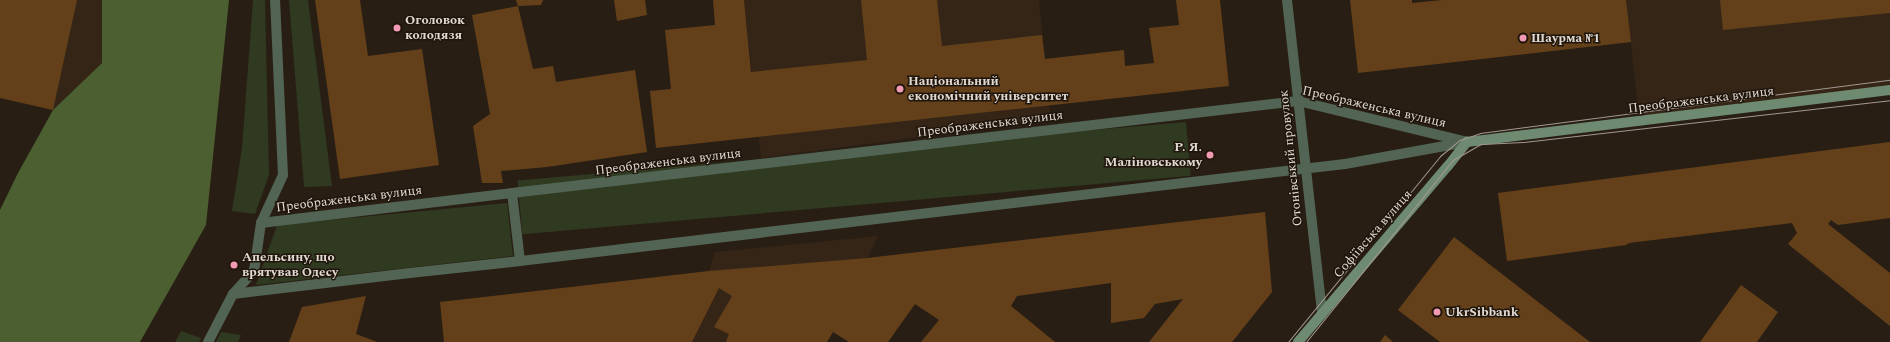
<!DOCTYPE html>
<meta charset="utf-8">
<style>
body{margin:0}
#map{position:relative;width:1890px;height:342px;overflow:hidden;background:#291e14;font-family:Spectral,serif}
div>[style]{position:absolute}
.built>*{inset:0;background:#342516}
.green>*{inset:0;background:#2f3a20;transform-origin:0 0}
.forest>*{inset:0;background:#4c5f31}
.building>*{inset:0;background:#64401a}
.service>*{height:10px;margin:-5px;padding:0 5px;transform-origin:5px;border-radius:5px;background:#526454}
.pedestrian>*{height:10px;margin:-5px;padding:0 5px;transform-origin:5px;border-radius:5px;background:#526454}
.minor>*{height:10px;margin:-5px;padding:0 5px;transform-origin:5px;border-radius:5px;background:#526454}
.secondary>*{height:10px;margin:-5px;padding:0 5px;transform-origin:5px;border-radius:5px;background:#6e8a71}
.tram>*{height:1px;margin:-0.5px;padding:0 0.5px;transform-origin:0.5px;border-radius:0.5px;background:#a29992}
.dots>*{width:11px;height:11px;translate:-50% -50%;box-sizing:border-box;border:2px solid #1f150b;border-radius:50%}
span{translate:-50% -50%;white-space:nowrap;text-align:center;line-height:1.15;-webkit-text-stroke:3px #1f150b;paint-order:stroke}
.poi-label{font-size:13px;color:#e1d9d3;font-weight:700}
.left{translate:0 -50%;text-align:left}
.right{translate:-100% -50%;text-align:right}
.street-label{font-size:13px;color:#e1d9d3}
</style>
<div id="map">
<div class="built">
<div style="clip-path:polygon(0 0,102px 0,102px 63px,53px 110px,0 98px)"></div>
<div style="clip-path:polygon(744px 0,1039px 0,1051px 120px,761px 158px)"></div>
<div style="clip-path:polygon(1626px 0,1890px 0,1890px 86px,1639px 117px)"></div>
<div style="clip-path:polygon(878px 236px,827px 342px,692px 342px,719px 288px,709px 271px,715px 252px)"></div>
</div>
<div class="green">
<div style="clip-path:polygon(253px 0,265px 0,269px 175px,255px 214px,232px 211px,242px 148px)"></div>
<div style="clip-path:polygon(289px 0,308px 0,332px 186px,304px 187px)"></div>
<div style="left:1186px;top:122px;width:54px;height:671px;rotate:85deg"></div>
<div style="clip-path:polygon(507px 203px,513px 256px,256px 285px,277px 225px)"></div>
<div style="clip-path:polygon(181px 331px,201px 338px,199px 342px,175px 342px)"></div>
<div style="clip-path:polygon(221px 332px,241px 335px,238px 342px,216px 342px)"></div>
</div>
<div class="forest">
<div style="clip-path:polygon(102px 0,229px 0,206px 225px,140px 342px,0 342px,0 210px,18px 173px,53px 110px,102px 63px)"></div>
</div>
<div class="building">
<div style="clip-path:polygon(0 0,77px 0,53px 110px,0 98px)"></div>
<div style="clip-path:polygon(315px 0,360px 0,368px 56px,422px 49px,439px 165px,340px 179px)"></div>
<div style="clip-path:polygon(516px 0,543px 0,541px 5px,518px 6px,533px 69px,553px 66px,556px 82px,635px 70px,647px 152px,547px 167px,501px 171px,503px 183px,482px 183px,473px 126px,490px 114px,472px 15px,518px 6px)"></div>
<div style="clip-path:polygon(614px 0,645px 0,647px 15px,617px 21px)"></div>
<div style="clip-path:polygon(713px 0,744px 0,751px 72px,867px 60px,861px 0,937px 0,942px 46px,1042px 35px,1045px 59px,1124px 50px,1125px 66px,1154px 63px,1149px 28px,1179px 25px,1176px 0,1220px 0,1229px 86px,656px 148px,650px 91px,671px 89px,665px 30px,715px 25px)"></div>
<div style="clip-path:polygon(1350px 0,1412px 0,1412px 3px,1442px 0,1626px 0,1631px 42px,1358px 73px)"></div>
<div style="clip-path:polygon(1720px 0,1890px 0,1890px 13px,1723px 30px)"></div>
<div style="clip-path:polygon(1890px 142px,1890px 218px,1838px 225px,1831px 220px,1828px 224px,1890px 273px,1890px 326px,1788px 244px,1797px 233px,1792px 223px,1629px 243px,1626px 245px,1507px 261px,1498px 193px)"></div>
<div style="clip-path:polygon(1265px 212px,1272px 292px,1232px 342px,1149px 342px,1183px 299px,1155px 304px,1144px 318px,1111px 323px,1111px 283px,1017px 296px,1011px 306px,1055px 342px,921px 342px,939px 320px,915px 304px,888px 342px,849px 342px,833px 332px,827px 342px,726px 342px,729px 334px,714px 327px,732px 296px,719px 288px,692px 342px,444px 342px,440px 302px,709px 271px,867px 258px)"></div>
<div style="clip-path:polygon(1454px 237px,1590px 342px,1440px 342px,1398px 310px)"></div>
<div style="clip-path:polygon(1741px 285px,1778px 312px,1757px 342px,1700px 342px)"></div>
<div style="clip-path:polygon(366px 296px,356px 334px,377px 342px,289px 342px,302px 307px)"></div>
<div style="clip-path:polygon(1385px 335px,1393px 342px,1380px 342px)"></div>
</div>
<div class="service">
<div style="left:410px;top:273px;width:111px;rotate:-6.2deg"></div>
</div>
<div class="pedestrian">
<div style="left:261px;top:223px;width:253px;rotate:-6.8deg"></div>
<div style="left:233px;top:294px;width:178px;rotate:-6.8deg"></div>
<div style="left:208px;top:342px;width:54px;rotate:-62.5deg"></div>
<div style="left:233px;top:294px;width:31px;rotate:-48deg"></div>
<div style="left:254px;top:271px;width:49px;rotate:-81.7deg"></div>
<div style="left:261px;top:223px;width:53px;rotate:-65.4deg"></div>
<div style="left:283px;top:175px;width:175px;rotate:-92.6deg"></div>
</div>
<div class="minor">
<div style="left:1287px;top:0;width:316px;rotate:83.6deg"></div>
<div style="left:1298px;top:101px;width:174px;rotate:13.6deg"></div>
<div style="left:1467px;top:142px;width:124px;rotate:169.8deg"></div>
<div style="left:1345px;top:164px;width:831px;rotate:173.29deg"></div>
<div style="left:520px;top:261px;width:68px;rotate:-96.7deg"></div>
<div style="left:512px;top:193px;width:791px;rotate:-6.68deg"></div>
</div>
<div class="secondary">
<div style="left:1298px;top:342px;width:231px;rotate:-49.6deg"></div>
<div style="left:1448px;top:166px;width:31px;rotate:-52deg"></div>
<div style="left:1467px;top:142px;width:426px;rotate:-7deg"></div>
</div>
<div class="tram">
<div style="left:1288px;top:342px;width:240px;rotate:-50.7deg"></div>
<div style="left:1440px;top:156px;width:26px;rotate:-39deg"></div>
<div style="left:1460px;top:140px;width:21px;rotate:-19deg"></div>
<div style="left:1480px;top:133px;width:413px;rotate:-7.4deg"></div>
<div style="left:1306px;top:342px;width:234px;rotate:-51.1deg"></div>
<div style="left:1453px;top:160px;width:32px;rotate:-30deg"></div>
<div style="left:1481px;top:144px;width:42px;rotate:-2.7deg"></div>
<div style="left:1523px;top:142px;width:369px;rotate:-6.5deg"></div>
</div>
<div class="dots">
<div style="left:397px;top:28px;background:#f19ab3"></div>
<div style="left:1523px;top:38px;background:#f19ab3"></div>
<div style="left:900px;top:89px;background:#f19ab3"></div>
<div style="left:1210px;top:155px;background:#f19ab3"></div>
<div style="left:234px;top:265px;background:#f19ab3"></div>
<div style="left:1437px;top:312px;background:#f19ab3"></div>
</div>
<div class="poi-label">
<span class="left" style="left:405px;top:28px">Оголовок<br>колодязя</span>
<span class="left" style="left:1531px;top:38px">Шаурма №1</span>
<span class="left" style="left:908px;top:89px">Національний<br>економічний університет</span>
<span class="right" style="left:1202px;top:155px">Р. Я.<br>Маліновському</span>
<span class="left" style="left:242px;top:265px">Апельсину, що<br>врятував Одесу</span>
<span class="left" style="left:1445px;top:312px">UkrSibbank</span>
</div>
<div class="street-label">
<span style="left:1701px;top:100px;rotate:-7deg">Преображенська вулиця</span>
<span style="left:1374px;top:107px;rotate:13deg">Преображенська вулиця</span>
<span style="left:990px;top:124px;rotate:-7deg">Преображенська вулиця</span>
<span style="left:1291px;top:158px;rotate:-96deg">Отонівський провулок</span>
<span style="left:668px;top:162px;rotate:-7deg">Преображенська вулиця</span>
<span style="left:349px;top:199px;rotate:-7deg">Преображенська вулиця</span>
<span style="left:1373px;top:234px;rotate:-49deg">Софіївська вулиця</span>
</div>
</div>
